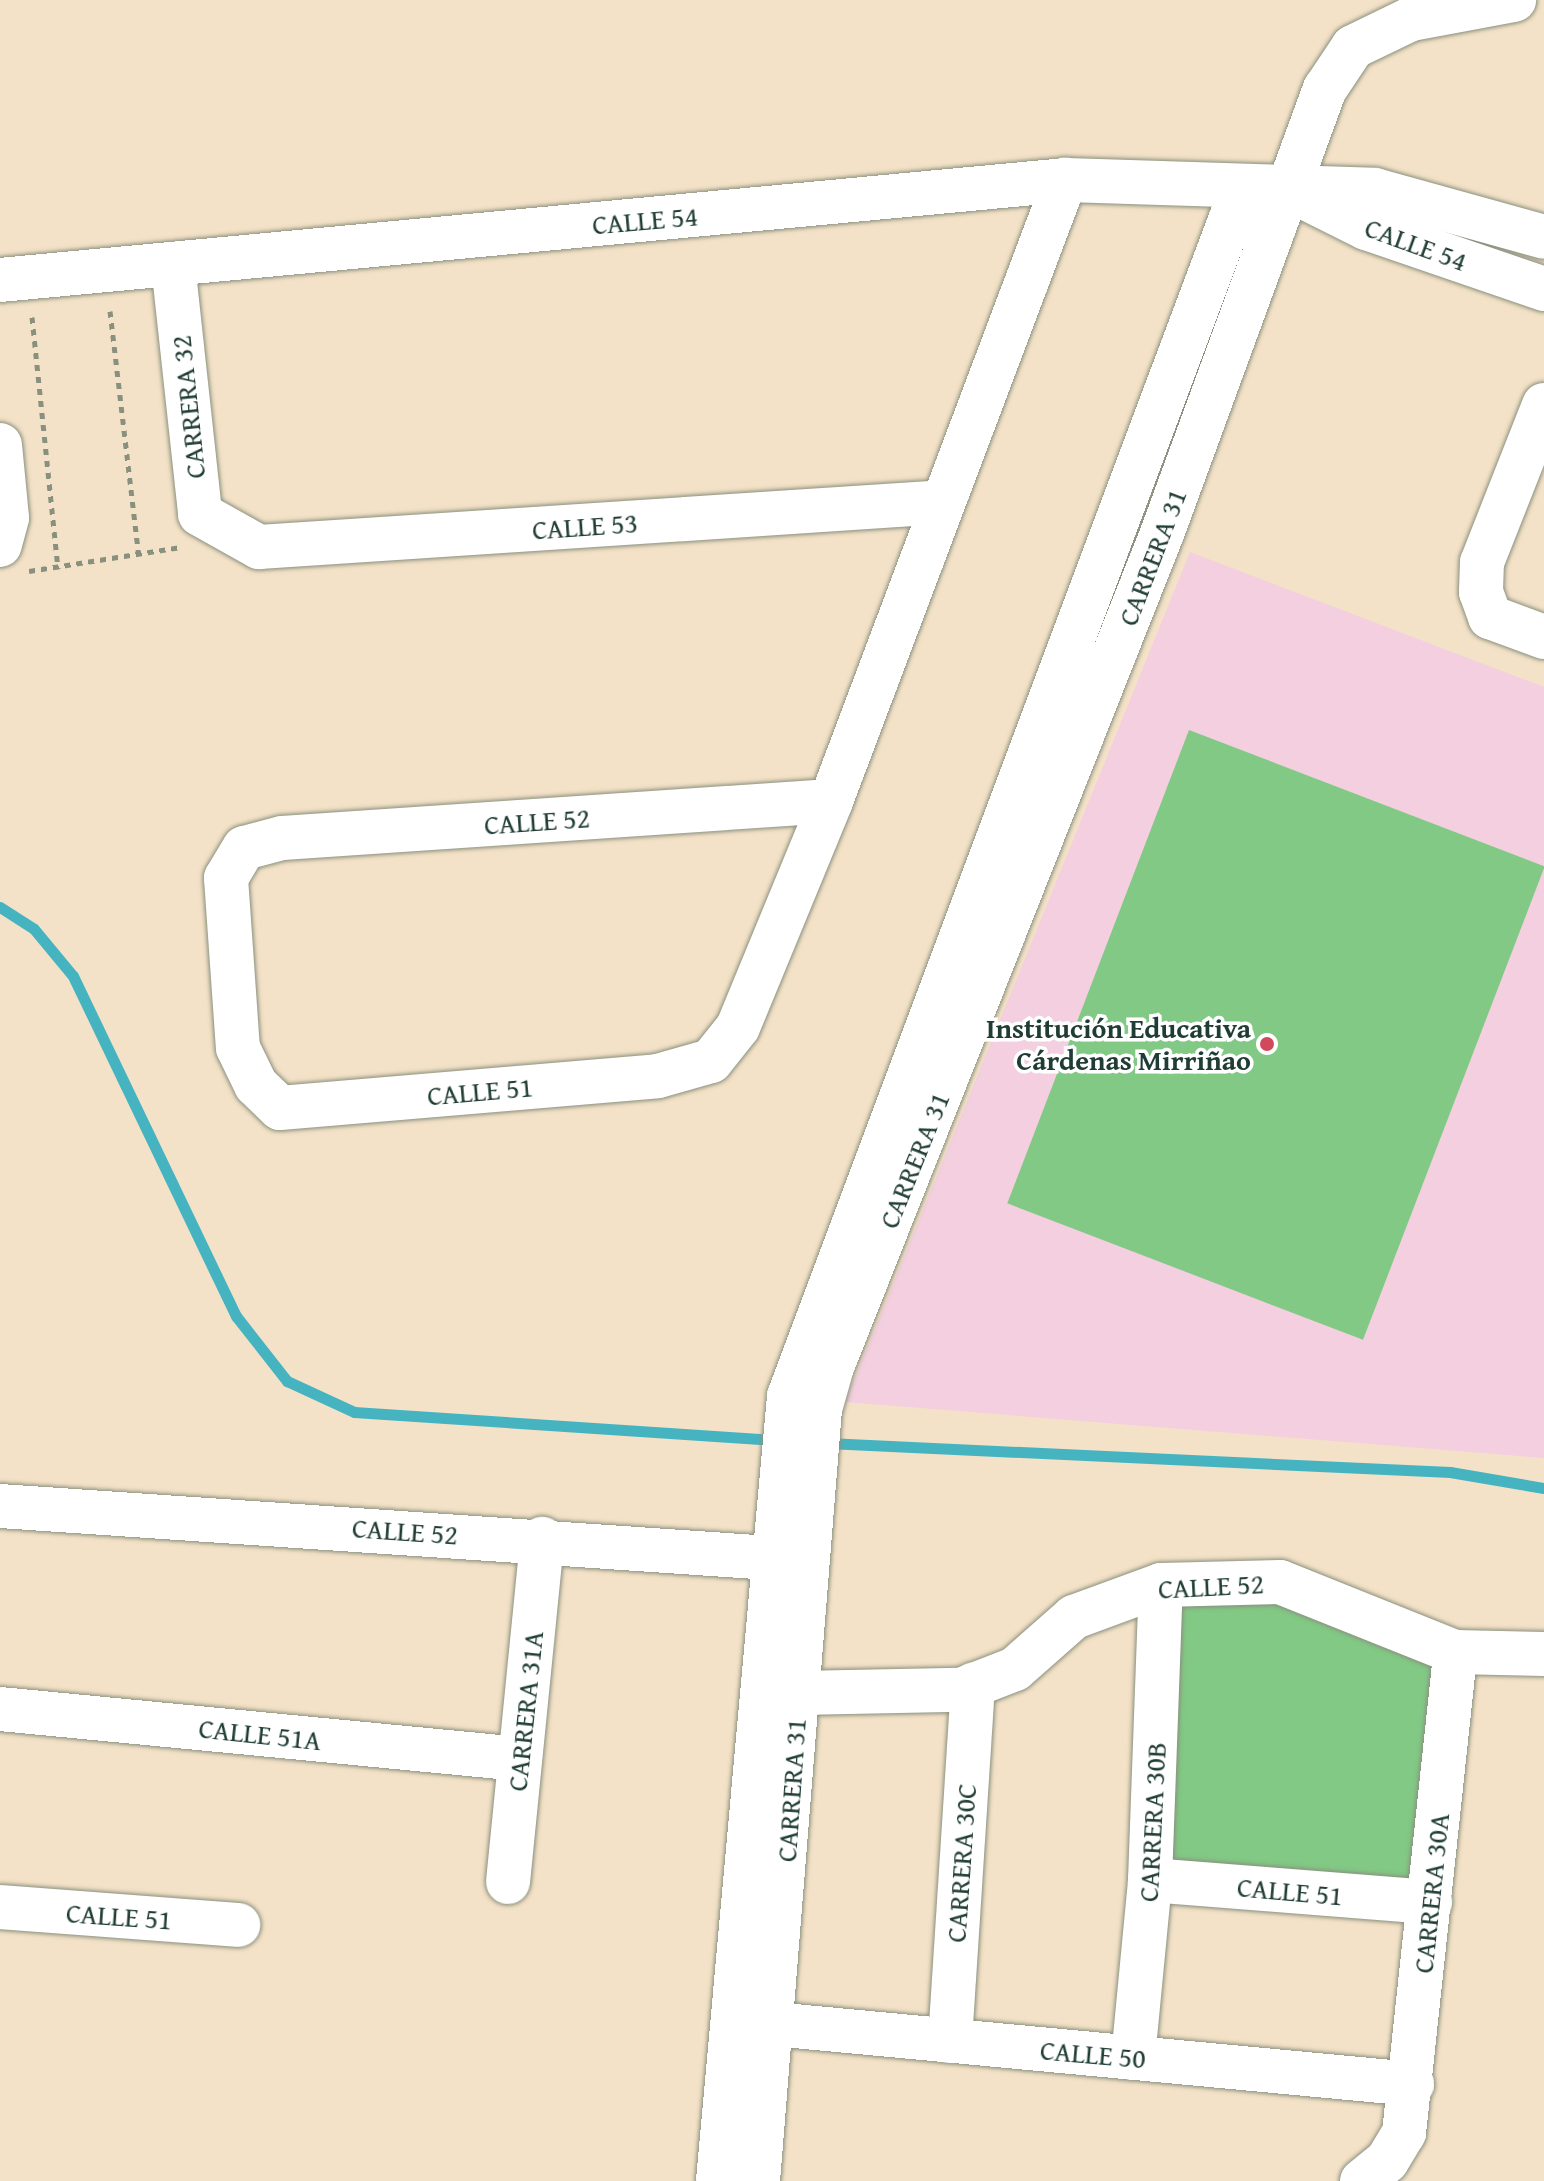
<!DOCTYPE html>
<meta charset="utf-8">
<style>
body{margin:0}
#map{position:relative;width:1544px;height:2181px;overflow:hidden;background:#f4e2c8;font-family:"Gentium Book Plus",serif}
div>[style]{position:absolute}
.built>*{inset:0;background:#f3cfdf}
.green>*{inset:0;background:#82c985;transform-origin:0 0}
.stream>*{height:11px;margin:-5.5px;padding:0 5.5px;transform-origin:5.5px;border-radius:5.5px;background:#46b4c0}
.path>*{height:5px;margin-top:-2.5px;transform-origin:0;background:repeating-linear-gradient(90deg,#8a907e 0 6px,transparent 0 12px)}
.roads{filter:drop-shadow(0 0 2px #8a907e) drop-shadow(0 0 2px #8a907e)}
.minor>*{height:44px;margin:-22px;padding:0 22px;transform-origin:22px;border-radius:22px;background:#fff}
.dots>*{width:22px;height:22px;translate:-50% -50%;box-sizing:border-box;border:4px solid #fff;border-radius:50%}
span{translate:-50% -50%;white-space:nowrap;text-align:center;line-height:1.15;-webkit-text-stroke:7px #fff;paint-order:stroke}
.street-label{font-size:28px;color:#1f3d34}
.poi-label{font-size:28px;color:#1f3d34;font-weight:700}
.right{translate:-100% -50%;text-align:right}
</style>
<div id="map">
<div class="built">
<div style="clip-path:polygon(1190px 552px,1544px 687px,1544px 1458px,845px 1402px)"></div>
</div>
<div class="green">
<div style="left:1189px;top:730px;width:381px;height:507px;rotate:21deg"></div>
<div style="clip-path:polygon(1280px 1582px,1455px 1652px,1430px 1902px,1151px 1878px,1161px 1585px)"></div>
</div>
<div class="stream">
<div style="left:0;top:907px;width:40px;rotate:32.9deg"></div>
<div style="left:34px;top:929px;width:61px;rotate:50.3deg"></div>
<div style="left:73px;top:976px;width:377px;rotate:64.4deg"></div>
<div style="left:236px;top:1316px;width:83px;rotate:51.9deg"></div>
<div style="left:287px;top:1381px;width:74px;rotate:24.8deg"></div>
<div style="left:354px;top:1412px;width:424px;rotate:3.8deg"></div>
<div style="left:827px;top:1443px;width:624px;rotate:2.67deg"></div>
<div style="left:1450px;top:1472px;width:95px;rotate:9.7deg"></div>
</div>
<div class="path">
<div style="left:110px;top:311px;width:248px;rotate:83.3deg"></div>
<div style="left:32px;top:317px;width:253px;rotate:84.1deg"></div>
<div style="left:29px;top:571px;width:154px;rotate:-9deg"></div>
</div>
<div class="roads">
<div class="minor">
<div style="left:1300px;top:195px;width:74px;rotate:26.6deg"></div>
<div style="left:1366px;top:228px;width:188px;rotate:18.9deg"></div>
<div style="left:173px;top:264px;width:251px;rotate:83.8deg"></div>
<div style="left:200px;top:514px;width:68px;rotate:29.2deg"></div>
<div style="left:259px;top:547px;width:685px;rotate:-3.76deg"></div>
<div style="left:0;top:280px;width:1070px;rotate:-5.36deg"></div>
<div style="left:1065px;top:180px;width:310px;rotate:1.8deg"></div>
<div style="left:1375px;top:190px;width:175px;rotate:15.5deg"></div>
<div style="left:1544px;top:405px;width:169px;rotate:111.5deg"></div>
<div style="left:1482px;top:562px;width:30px;rotate:92deg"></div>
<div style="left:1481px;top:592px;width:27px;rotate:70deg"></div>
<div style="left:1490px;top:617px;width:58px;rotate:20.3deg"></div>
<div style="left:0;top:445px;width:73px;rotate:84.5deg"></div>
<div style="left:7px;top:518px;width:28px;rotate:105deg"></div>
<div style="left:831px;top:801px;width:550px;rotate:176.14deg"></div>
<div style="left:282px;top:838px;width:39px;rotate:165deg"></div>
<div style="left:244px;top:848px;width:35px;rotate:121deg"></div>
<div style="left:226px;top:878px;width:170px;rotate:86deg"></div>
<div style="left:238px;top:1048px;width:41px;rotate:64.1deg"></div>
<div style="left:256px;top:1085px;width:33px;rotate:44deg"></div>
<div style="left:280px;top:1108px;width:379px;rotate:-4.8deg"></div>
<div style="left:658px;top:1076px;width:55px;rotate:-15.8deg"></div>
<div style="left:711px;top:1061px;width:43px;rotate:-51.5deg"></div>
<div style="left:738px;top:1027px;width:244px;rotate:-67.6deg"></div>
<div style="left:831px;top:801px;width:664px;rotate:-69.35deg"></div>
<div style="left:0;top:1506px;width:802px;rotate:3.86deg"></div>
<div style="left:798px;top:1693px;width:163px;rotate:-1.1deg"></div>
<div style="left:961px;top:1690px;width:58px;rotate:-21.3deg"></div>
<div style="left:1015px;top:1669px;width:79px;rotate:-41.4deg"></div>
<div style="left:1074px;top:1617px;width:93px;rotate:-20.2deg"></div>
<div style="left:1161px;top:1585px;width:119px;rotate:-1.4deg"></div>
<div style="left:1280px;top:1582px;width:188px;rotate:21.8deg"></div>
<div style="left:1455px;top:1652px;width:89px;rotate:1.3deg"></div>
<div style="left:0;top:1709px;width:522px;rotate:5.49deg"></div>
<div style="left:1150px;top:1880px;width:281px;rotate:4.5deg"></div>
<div style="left:508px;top:1882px;width:345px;rotate:-84.3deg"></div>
<div style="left:0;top:1907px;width:239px;rotate:4.3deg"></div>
<div style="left:773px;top:2024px;width:642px;rotate:5.36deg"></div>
<div style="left:950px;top:2041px;width:357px;rotate:-86.3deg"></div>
<div style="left:1133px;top:2058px;width:179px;rotate:-84.5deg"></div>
<div style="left:1150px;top:1880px;width:295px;rotate:-87.9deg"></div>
<div style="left:718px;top:2181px;width:788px;rotate:-84.83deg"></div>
<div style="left:789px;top:1396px;width:1290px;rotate:-69.44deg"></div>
<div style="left:758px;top:2181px;width:774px;rotate:-85.41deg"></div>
<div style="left:820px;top:1409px;width:44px;rotate:-74.1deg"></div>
<div style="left:832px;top:1367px;width:899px;rotate:-68.4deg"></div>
<div style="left:1163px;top:531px;width:471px;rotate:-69.9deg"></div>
<div style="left:1325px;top:89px;width:50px;rotate:-56.3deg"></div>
<div style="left:1353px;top:47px;width:64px;rotate:-25.8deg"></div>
<div style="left:1411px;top:19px;width:105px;rotate:-10.5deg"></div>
<div style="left:1362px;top:2181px;width:32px;rotate:-39deg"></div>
<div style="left:1387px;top:2161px;width:33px;rotate:-59deg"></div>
<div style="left:1404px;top:2133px;width:484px;rotate:-83.9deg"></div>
</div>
</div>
<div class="dots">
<div style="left:1267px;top:1044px;background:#d1495b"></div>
</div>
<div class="street-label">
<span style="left:645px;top:220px;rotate:-5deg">CALLE 54</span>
<span style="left:1416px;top:244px;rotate:20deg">CALLE 54</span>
<span style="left:188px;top:407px;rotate:-96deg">CARRERA 32</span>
<span style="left:585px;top:526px;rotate:-4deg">CALLE 53</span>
<span style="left:1152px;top:557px;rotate:-69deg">CARRERA 31</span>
<span style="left:537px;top:821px;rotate:-4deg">CALLE 52</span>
<span style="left:480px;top:1091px;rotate:-5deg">CALLE 51</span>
<span style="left:914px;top:1160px;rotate:-68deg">CARRERA 31</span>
<span style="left:405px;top:1531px;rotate:4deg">CALLE 52</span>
<span style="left:1211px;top:1586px;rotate:-3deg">CALLE 52</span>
<span style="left:525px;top:1711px;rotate:-84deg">CARRERA 31A</span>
<span style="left:260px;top:1734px;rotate:6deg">CALLE 51A</span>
<span style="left:791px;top:1790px;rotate:-86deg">CARRERA 31</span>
<span style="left:1152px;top:1822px;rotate:-87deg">CARRERA 30B</span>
<span style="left:961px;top:1863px;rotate:-86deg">CARRERA 30C</span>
<span style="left:1290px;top:1891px;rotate:5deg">CALLE 51</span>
<span style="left:1431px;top:1893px;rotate:-84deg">CARRERA 30A</span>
<span style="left:119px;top:1916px;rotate:4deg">CALLE 51</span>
<span style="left:1093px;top:2054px;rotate:5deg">CALLE 50</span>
</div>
<div class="poi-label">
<span class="right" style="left:1251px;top:1044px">Institución Educativa<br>Cárdenas Mirriñao</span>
</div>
</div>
